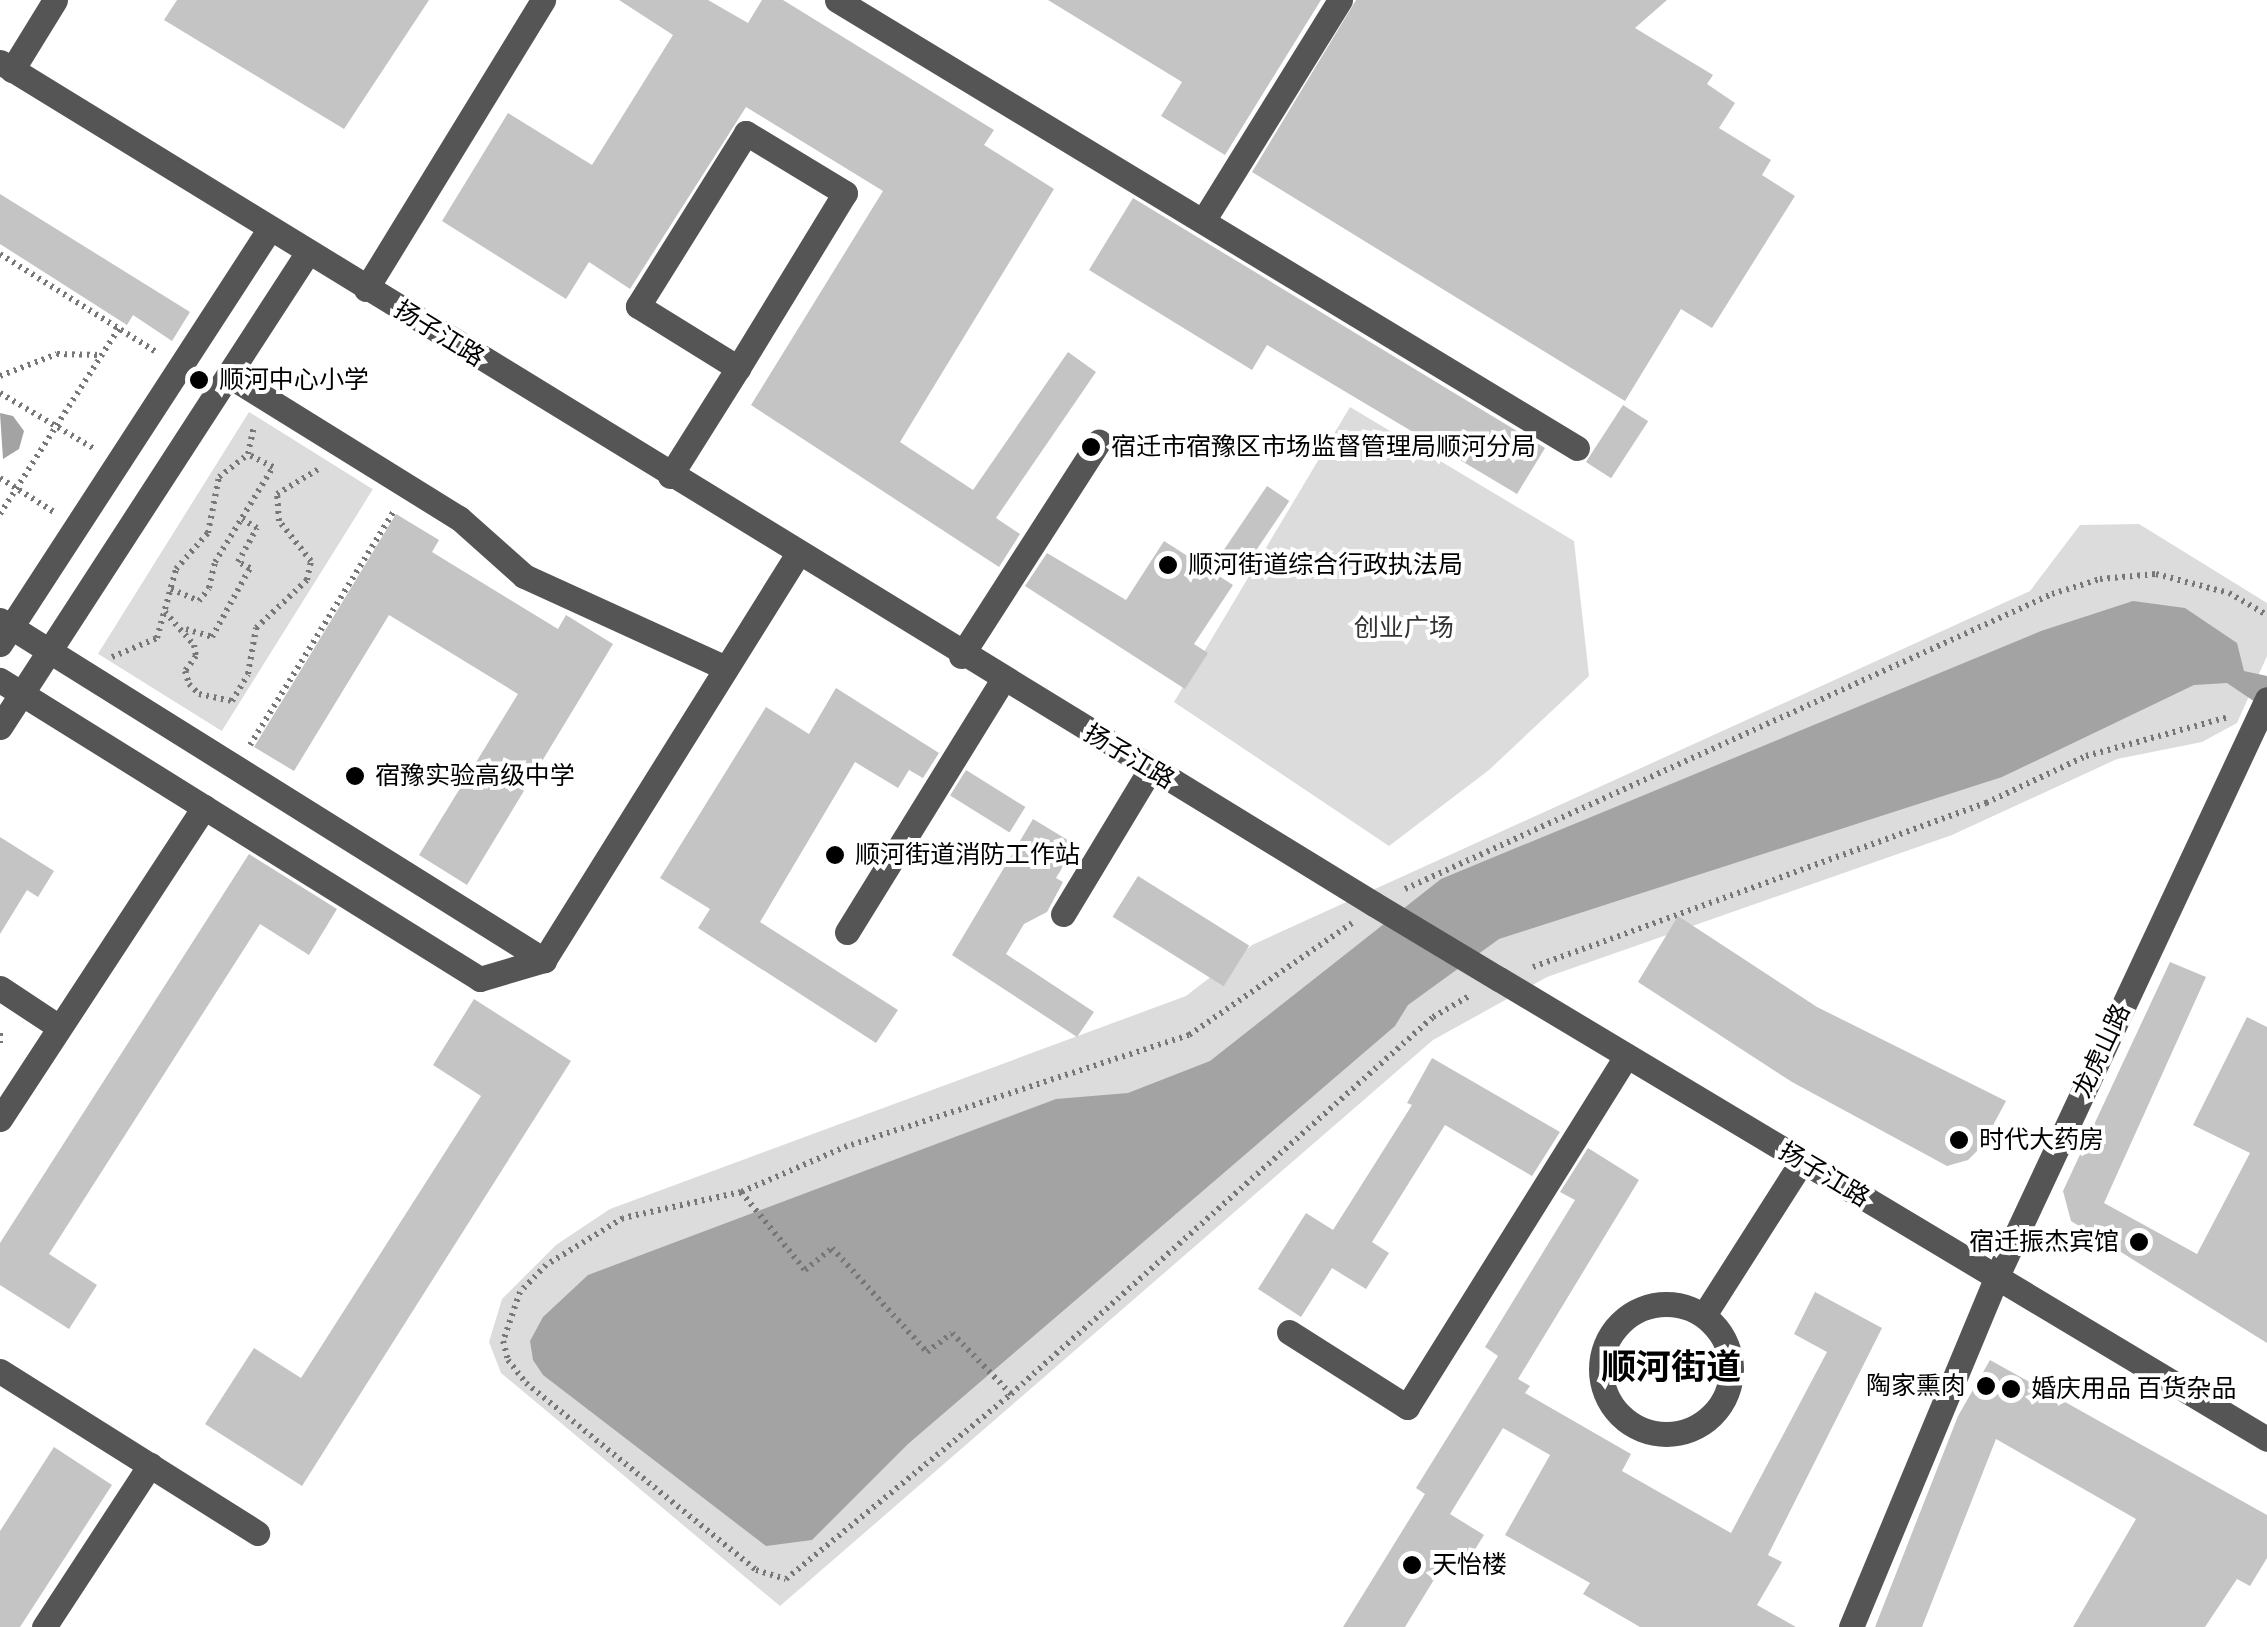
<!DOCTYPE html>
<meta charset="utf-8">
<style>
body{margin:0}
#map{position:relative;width:2267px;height:1627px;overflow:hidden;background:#fff;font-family:Signika,"Noto Sans SC",sans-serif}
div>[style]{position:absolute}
.green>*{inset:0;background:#dcdcdc;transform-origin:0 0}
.water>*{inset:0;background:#a3a3a3}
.building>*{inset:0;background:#c4c4c4;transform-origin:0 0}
.path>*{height:6px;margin-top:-3px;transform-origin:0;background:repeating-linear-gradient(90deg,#777 0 2.5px,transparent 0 7.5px)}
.minor>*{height:25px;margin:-12.5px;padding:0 12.5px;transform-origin:12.5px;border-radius:12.5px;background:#555}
.minor>.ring{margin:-12.5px;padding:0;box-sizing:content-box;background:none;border:25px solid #555;border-radius:50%}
.minor-bridge>*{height:25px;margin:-12.5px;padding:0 12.5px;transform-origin:12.5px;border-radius:12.5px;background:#555}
.dots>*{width:28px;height:28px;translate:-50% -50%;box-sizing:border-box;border:5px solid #fff;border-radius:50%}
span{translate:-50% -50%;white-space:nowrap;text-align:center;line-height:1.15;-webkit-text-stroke:8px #fff;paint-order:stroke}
.street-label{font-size:25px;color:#000}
.poi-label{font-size:25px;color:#000}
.left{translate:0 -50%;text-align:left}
.right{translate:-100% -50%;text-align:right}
.park-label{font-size:25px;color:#333}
.district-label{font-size:35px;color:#000;font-weight:700}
</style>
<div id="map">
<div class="green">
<div style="clip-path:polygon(1350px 407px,1574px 541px,1589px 676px,1489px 770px,1389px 846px,1174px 702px)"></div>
<div style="left:249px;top:412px;width:146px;height:285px;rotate:32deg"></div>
<div style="clip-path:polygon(2139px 524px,2267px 603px,2267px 656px,2237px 723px,2202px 742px,2117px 759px,1952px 835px,1547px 977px,1433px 1040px,780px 1606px,501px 1373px,489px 1342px,502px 1299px,556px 1245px,610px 1209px,1186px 996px,1252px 945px,2030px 591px,2080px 525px)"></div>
</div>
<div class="water">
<div style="clip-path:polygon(0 413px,13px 416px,24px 431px,19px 449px,3px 459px)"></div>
<div style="clip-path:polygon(2133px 601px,2185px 608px,2237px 643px,2244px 671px,2267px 676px,2267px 710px,2227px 683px,2194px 685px,2002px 777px,1499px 939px,1408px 1005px,1395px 1026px,908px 1444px,812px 1540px,766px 1546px,543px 1375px,533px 1360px,530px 1341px,543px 1317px,588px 1275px,1056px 1099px,1128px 1093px,1210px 1061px,1441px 879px,2041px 631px)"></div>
</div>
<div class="building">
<div style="clip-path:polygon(177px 0,429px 0,344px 129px,164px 20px)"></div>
<div style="clip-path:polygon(619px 0,708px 0,748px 23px,762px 0,783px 0,994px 130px,984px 145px,1054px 189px,900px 442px,973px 490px,1068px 352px,1096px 372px,996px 518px,1020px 534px,999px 567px,751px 405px,883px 191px,746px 107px,630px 289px,589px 262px,566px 299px,442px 221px,508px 113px,592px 165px,673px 35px)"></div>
<div style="clip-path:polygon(1048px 0,1321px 0,1225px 155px,1161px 116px,1182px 82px)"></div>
<div style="clip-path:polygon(1356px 0,1667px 0,1635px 28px,1713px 75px,1707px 84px,1735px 103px,1719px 128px,1771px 160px,1762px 175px,1795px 196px,1712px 328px,1681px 309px,1625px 401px,1252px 172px)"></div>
<div style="clip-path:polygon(0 194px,190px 312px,172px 341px,133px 315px,127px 325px,0 244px)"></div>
<div style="clip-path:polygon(1133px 198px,1545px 448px,1517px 494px,1267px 345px,1252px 370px,1089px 270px)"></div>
<div style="left:1623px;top:405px;width:30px;height:68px;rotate:33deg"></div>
<div style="left:1267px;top:486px;width:27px;height:80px;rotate:34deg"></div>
<div style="clip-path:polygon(396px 514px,439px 540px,432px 552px,558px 629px,566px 615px,613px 644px,467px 885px,419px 855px,518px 694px,389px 615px,294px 771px,254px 747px)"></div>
<div style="clip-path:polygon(1164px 541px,1233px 585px,1194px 644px,1208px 653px,1185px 689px,1025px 586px,1047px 553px,1126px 600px)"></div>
<div style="clip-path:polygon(836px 688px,939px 753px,923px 778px,909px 770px,898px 788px,855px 762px,760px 922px,898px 1010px,876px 1043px,698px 928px,710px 909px,660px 878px,766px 707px,809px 734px)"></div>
<div style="left:966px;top:770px;width:70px;height:30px;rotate:32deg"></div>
<div style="clip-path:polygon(1033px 819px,1076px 845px,1056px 878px,1063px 882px,1047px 912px,1024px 924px,1006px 954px,1094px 1012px,1077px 1037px,952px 955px)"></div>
<div style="clip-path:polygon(0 837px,54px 871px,38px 897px,27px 890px,0 934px)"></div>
<div style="clip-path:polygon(249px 854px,337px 909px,309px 955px,260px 924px,49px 1254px,97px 1285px,69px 1329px,0 1285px,0 1243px)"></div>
<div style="left:1138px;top:876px;width:131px;height:48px;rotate:32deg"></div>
<div style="clip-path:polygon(1678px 916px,1817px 1007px,2006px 1101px,1982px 1146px,1968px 1160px,1947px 1166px,1792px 1082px,1638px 982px)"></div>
<div style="clip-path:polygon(2170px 962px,2206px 977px,2104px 1203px,2197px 1254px,2250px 1153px,2193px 1125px,2247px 1017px,2267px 1027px,2267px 1343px,2071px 1221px,2063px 1191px)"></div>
<div style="clip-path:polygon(474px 999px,571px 1061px,302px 1486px,205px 1424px,254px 1348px,301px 1378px,481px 1096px,433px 1065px)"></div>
<div style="clip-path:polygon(1432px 1058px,1560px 1132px,1532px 1176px,1445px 1125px,1372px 1242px,1389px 1253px,1366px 1289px,1332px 1268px,1301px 1317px,1258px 1289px,1306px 1213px,1333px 1230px,1412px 1105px,1407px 1103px)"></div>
<div style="clip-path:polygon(1588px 1148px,1639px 1180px,1518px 1379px,1530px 1386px,1525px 1393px,1631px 1454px,1622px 1471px,1731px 1533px,1827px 1352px,1794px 1334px,1815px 1292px,1882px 1328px,1768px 1555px,1782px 1562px,1757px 1605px,1796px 1627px,1640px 1627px,1583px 1594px,1590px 1583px,1505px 1535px,1550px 1455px,1503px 1428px,1450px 1514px,1484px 1535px,1462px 1570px,1446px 1560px,1405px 1627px,1343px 1627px,1425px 1494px,1416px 1488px,1498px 1356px,1485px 1347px,1575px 1200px,1560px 1192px)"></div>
<div style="clip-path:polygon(1990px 1360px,2267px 1515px,2267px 1558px,2250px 1586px,2237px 1579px,2205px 1627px,2073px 1627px,2136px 1519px,1996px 1439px,1922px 1627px,1875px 1627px,1958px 1416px)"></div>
<div style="clip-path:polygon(54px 1447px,112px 1485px,20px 1627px,0 1627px,0 1531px)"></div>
</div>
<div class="path">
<div style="left:0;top:254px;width:186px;rotate:32.1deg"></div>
<div style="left:0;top:376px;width:61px;rotate:-21.1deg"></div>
<div style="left:57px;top:354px;width:45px;rotate:1.3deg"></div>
<div style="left:0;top:393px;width:108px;rotate:30.6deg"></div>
<div style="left:0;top:478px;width:64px;rotate:32.2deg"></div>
<div style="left:0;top:514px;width:221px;rotate:-57.4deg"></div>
<div style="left:171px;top:589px;width:30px;rotate:23deg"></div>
<div style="left:199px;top:601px;width:16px;rotate:-52deg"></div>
<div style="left:209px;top:588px;width:27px;rotate:-77deg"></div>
<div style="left:215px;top:562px;width:111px;rotate:-58.6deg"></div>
<div style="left:273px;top:467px;width:28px;rotate:-153deg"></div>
<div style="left:165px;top:612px;width:44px;rotate:48.7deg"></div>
<div style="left:194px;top:645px;width:11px;rotate:80deg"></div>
<div style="left:196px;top:656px;width:19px;rotate:126deg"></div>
<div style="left:185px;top:671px;width:14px;rotate:73deg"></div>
<div style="left:189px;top:684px;width:14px;rotate:45deg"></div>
<div style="left:199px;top:694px;width:34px;rotate:12deg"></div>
<div style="left:232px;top:701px;width:31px;rotate:-59deg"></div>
<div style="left:248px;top:674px;width:47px;rotate:-80.1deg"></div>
<div style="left:256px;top:628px;width:70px;rotate:-43.3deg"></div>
<div style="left:307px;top:580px;width:19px;rotate:-78deg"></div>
<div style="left:311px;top:561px;width:51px;rotate:-128.7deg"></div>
<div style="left:279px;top:521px;width:27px;rotate:-94deg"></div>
<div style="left:277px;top:494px;width:52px;rotate:-31deg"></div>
<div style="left:186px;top:629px;width:27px;rotate:17deg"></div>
<div style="left:212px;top:637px;width:79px;rotate:-61.2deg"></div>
<div style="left:250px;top:568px;width:13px;rotate:-153deg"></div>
<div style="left:238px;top:562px;width:39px;rotate:-61deg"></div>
<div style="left:257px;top:528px;width:17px;rotate:-149deg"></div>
<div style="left:112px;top:657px;width:49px;rotate:-22.9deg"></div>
<div style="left:157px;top:638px;width:72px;rotate:-74.6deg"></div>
<div style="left:176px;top:569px;width:48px;rotate:-48.4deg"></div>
<div style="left:208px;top:533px;width:57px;rotate:-78.9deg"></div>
<div style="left:219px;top:477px;width:37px;rotate:-38deg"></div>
<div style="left:248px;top:454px;width:29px;rotate:-78deg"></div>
<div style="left:250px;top:745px;width:277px;rotate:-58.4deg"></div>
<div style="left:1405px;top:889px;width:711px;rotate:-24.51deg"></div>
<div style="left:2052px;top:594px;width:50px;rotate:-17.4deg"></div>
<div style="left:2100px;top:579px;width:56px;rotate:-5.1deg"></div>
<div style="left:2156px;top:574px;width:75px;rotate:14.6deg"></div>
<div style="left:2229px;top:593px;width:44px;rotate:30.1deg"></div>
<div style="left:1352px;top:923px;width:198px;rotate:145.5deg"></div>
<div style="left:1189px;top:1035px;width:360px;rotate:162deg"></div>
<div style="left:847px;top:1146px;width:116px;rotate:156.5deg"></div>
<div style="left:741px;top:1192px;width:121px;rotate:167.6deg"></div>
<div style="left:623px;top:1218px;width:90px;rotate:148.6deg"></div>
<div style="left:546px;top:1265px;width:37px;rotate:134deg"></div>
<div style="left:520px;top:1292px;width:52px;rotate:109.1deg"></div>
<div style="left:503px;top:1341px;width:20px;rotate:75deg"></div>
<div style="left:508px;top:1360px;width:29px;rotate:52deg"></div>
<div style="left:526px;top:1383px;width:296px;rotate:39.1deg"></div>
<div style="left:756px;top:1570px;width:31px;rotate:17deg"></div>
<div style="left:786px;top:1579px;width:291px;rotate:-39.4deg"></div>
<div style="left:1011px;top:1394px;width:566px;rotate:-41.78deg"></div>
<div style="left:1433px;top:1017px;width:44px;rotate:-30.1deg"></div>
<div style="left:1533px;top:967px;width:482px;rotate:-19.9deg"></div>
<div style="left:1986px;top:803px;width:110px;rotate:-25.2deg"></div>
<div style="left:2086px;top:756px;width:148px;rotate:-15.3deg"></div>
<div style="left:0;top:1033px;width:13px;rotate:90deg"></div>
<div style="left:741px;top:1192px;width:101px;rotate:50.6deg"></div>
<div style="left:805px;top:1270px;width:35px;rotate:-39deg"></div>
<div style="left:832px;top:1248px;width:141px;rotate:47.6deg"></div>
<div style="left:927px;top:1352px;width:31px;rotate:-37deg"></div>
<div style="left:952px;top:1333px;width:85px;rotate:46deg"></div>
</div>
<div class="minor">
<div style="left:837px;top:0;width:865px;rotate:31.19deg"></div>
<div style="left:0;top:62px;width:1611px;rotate:31.5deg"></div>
<div style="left:12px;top:70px;width:82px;rotate:-58.4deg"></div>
<div style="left:1203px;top:221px;width:260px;rotate:-58.2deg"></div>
<div style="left:366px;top:289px;width:339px;rotate:-58.5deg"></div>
<div style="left:228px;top:375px;width:272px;rotate:31.8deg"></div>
<div style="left:459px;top:518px;width:87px;rotate:41.7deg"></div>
<div style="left:524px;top:576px;width:222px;rotate:24.5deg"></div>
<div style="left:670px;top:476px;width:128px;rotate:-57.8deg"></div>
<div style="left:738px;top:368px;width:205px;rotate:-58.6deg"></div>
<div style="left:845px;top:193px;width:116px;rotate:-148.8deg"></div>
<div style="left:746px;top:133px;width:204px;rotate:122deg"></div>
<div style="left:638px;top:306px;width:118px;rotate:31.8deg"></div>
<div style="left:0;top:620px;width:642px;rotate:32.01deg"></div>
<div style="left:544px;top:960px;width:67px;rotate:163.5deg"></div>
<div style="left:480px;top:979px;width:566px;rotate:-148.08deg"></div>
<div style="left:0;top:644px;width:495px;rotate:-57deg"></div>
<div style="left:961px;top:656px;width:255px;rotate:-57.3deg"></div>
<div style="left:0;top:727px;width:566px;rotate:-57.04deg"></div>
<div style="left:1063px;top:914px;width:168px;rotate:-58.9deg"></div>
<div style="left:847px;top:932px;width:295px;rotate:-58.3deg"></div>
<div style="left:544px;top:960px;width:478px;rotate:-58deg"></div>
<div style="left:1499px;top:979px;width:895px;rotate:30.92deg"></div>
<div style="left:0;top:988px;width:71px;rotate:33.5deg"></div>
<div style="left:0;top:1119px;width:373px;rotate:-56.8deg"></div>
<div class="ring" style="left:1601px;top:1304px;width:105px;height:105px"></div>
<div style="left:1704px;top:1315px;width:183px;rotate:-57.5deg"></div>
<div style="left:1289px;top:1332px;width:140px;rotate:32.4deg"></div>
<div style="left:1407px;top:1407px;width:414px;rotate:-58deg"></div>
<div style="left:0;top:1371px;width:304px;rotate:32.2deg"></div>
<div style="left:44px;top:1627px;width:194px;rotate:-56.8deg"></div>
<div style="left:1851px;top:1627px;width:378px;rotate:-67.4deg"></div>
<div style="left:1996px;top:1278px;width:639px;rotate:-64.92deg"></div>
</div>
<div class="minor-bridge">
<div style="left:1374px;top:904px;width:146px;rotate:31deg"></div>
</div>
<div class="dots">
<div style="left:199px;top:380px;background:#000"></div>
<div style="left:1091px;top:447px;background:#000"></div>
<div style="left:1168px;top:565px;background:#000"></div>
<div style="left:355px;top:776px;background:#000"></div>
<div style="left:835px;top:855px;background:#000"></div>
<div style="left:1959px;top:1140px;background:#000"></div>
<div style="left:2139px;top:1242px;background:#000"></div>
<div style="left:1986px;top:1386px;background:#000"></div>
<div style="left:2011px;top:1389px;background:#000"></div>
<div style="left:1412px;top:1565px;background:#000"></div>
</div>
<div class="street-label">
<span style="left:439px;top:334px;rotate:32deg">扬子江路</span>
<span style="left:1129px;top:757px;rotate:31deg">扬子江路</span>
<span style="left:2102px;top:1051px;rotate:-65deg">龙虎山路</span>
<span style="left:1824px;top:1175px;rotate:31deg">扬子江路</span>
</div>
<div class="poi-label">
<span class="left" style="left:219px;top:380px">顺河中心小学</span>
<span class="left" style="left:1111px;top:447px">宿迁市宿豫区市场监督管理局顺河分局</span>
<span class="left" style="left:1188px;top:565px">顺河街道综合行政执法局</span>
<span class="left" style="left:375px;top:776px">宿豫实验高级中学</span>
<span class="left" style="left:855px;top:855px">顺河街道消防工作站</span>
<span class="left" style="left:1979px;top:1140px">时代大药房</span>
<span class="right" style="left:2119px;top:1242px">宿迁振杰宾馆</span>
<span class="right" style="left:1966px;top:1386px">陶家熏肉</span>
<span class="left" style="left:2031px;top:1389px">婚庆用品 百货杂品</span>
<span class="left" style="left:1432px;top:1565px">天怡楼</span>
</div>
<div class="park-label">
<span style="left:1404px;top:628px">创业广场</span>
</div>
<div class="district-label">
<span style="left:1671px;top:1368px">顺河街道</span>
</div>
</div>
